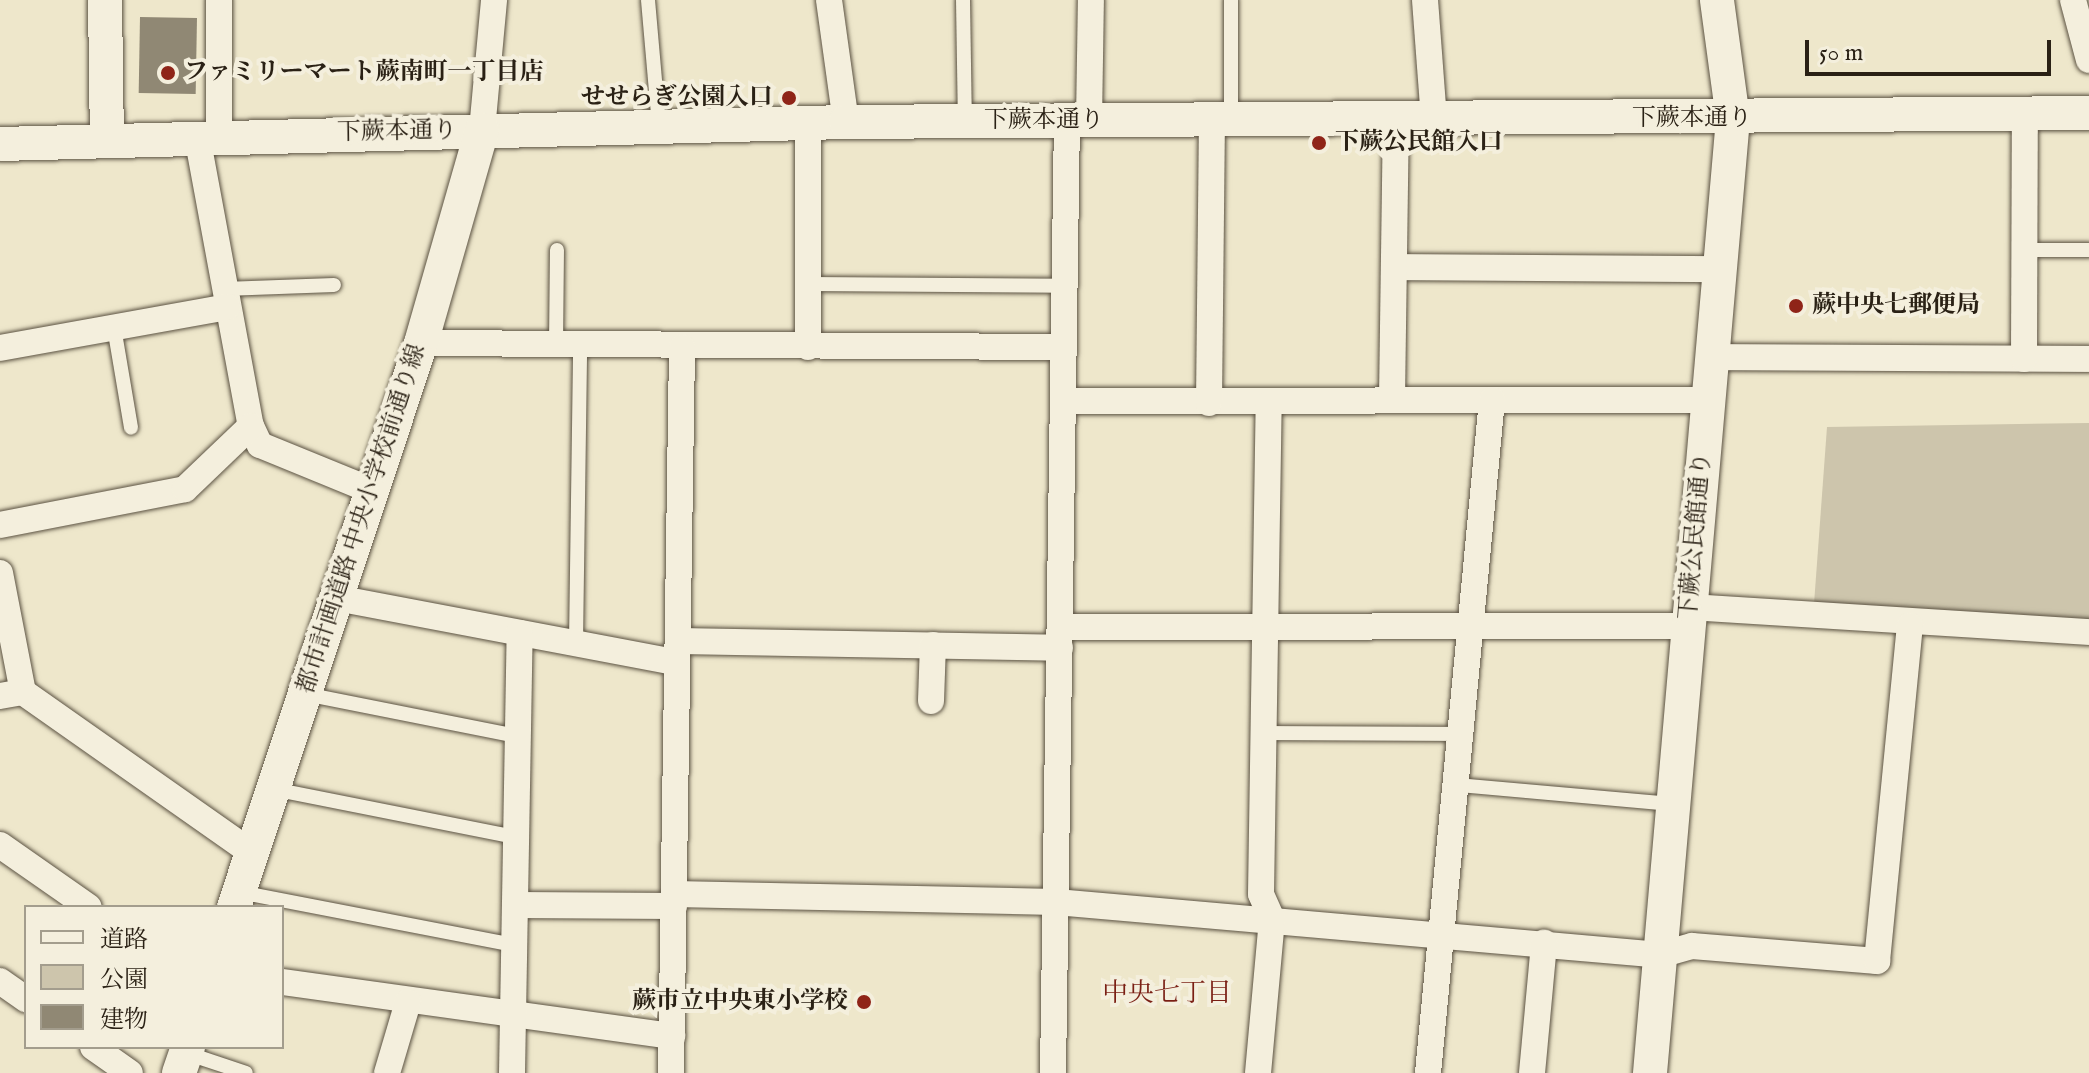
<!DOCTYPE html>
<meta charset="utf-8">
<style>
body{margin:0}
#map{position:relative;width:2089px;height:1073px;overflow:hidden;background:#eee7cb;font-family:"IM FELL English","Noto Serif JP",serif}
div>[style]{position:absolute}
.green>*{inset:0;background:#cdc5ac}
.building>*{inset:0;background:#908874;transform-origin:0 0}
.roads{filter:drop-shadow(0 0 2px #5b5242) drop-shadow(0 0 2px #5b5242)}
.service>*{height:14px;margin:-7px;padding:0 7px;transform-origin:7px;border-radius:7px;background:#f4efdd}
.minor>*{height:26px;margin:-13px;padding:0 13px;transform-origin:13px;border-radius:13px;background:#f4efdd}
.tertiary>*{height:34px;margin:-17px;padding:0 17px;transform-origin:17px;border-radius:17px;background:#f4efdd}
.dots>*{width:22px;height:22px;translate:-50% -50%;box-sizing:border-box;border:4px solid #f4efdd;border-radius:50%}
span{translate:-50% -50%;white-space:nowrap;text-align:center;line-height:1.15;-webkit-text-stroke:8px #f4efdd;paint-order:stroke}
.poi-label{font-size:24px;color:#2a2115;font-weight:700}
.left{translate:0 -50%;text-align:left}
.right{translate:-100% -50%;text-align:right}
.street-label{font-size:24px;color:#2a2115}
.neighbourhood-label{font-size:26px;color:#7a1f14}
.legend{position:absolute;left:24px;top:905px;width:260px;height:144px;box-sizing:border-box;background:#f4efdd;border:2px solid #a39d8d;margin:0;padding:10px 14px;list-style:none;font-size:24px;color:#2a2115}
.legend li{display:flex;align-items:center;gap:16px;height:40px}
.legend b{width:40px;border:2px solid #a39d8d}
.scale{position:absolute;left:1805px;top:40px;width:246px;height:36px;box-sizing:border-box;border:4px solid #2a2115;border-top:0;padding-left:10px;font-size:24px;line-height:28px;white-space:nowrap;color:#2a2115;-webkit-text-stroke:6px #f4efdd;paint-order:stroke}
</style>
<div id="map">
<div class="green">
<div style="clip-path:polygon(2089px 423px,2089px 620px,1814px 604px,1827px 427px)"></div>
</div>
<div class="building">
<div style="left:140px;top:17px;width:57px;height:76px;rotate:1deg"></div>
</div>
<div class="roads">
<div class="service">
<div style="left:648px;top:0;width:126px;rotate:85deg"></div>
<div style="left:963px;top:0;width:122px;rotate:89.1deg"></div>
<div style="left:1231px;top:121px;width:121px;rotate:-90deg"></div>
<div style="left:2024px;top:250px;width:65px"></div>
<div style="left:808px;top:284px;width:257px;rotate:0.4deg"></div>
<div style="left:224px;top:289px;width:110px;rotate:-2.1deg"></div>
<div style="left:114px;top:327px;width:102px;rotate:80.4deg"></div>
<div style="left:556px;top:344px;width:94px;rotate:-89.4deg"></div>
<div style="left:576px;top:643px;width:298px;rotate:-89.2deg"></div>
<div style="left:305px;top:694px;width:217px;rotate:11.2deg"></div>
<div style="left:1266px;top:733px;width:196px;rotate:0.3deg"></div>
<div style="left:1458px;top:785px;width:216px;rotate:5.1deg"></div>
<div style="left:273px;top:789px;width:248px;rotate:11.2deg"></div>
<div style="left:239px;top:892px;width:280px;rotate:10.9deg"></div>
<div style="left:186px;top:1053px;width:63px;rotate:18.4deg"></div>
</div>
<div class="minor">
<div style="left:219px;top:0;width:136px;rotate:90deg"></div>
<div style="left:829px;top:0;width:123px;rotate:82.1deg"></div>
<div style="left:1425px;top:0;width:119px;rotate:85.7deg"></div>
<div style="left:2073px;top:0;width:62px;rotate:75.1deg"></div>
<div style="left:1089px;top:121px;width:121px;rotate:-89.1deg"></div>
<div style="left:808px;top:123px;width:224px;rotate:90deg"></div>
<div style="left:482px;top:130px;width:131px;rotate:-84.7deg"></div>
<div style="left:197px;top:136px;width:295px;rotate:79.5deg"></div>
<div style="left:251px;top:426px;width:21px;rotate:65deg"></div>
<div style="left:260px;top:445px;width:119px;rotate:22.2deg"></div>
<div style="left:1396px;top:267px;width:320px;rotate:0.4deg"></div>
<div style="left:421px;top:343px;width:643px;rotate:0.36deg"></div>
<div style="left:0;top:348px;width:231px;rotate:-10.2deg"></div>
<div style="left:1709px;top:357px;width:380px;rotate:0.3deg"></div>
<div style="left:2024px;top:359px;width:241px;rotate:-89.8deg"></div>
<div style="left:1392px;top:399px;width:279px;rotate:-89.2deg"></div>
<div style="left:1064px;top:401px;width:644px;rotate:-0.09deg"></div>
<div style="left:1209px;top:403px;width:281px;rotate:-89.4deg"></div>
<div style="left:0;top:525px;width:188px;rotate:-11deg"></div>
<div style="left:185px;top:489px;width:91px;rotate:-43.7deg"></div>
<div style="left:0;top:573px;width:121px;rotate:79.1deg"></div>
<div style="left:336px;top:598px;width:346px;rotate:10.7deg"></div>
<div style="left:1691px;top:607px;width:399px;rotate:3.6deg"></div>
<div style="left:1061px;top:627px;width:627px;rotate:-0.09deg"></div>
<div style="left:678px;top:641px;width:382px;rotate:1deg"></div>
<div style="left:0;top:696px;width:23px;rotate:-10deg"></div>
<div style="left:23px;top:692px;width:280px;rotate:35.1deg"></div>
<div style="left:931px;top:701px;width:56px;rotate:-88deg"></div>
<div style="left:0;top:845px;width:108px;rotate:34.9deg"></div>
<div style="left:674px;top:894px;width:382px;rotate:1.2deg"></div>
<div style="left:1056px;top:902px;width:606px;rotate:5.01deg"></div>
<div style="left:1660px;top:955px;width:33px;rotate:-16deg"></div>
<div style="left:1692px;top:946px;width:186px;rotate:4.6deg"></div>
<div style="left:1877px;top:961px;width:337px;rotate:-84.4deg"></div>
<div style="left:515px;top:905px;width:159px;rotate:0.4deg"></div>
<div style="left:0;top:981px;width:32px;rotate:35deg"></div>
<div style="left:282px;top:982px;width:394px;rotate:7.9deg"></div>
<div style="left:93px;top:1047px;width:45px;rotate:35.1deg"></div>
<div style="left:387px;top:1073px;width:74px;rotate:-73.5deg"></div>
<div style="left:512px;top:1073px;width:440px;rotate:-89deg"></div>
<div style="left:671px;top:1073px;width:726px;rotate:-89.13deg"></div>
<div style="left:1053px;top:1073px;width:952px;rotate:-89.16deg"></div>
<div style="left:1258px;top:1073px;width:155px;rotate:-84.8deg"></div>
<div style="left:1272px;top:919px;width:27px;rotate:-114deg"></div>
<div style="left:1261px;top:894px;width:490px;rotate:-89.1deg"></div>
<div style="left:1428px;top:1073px;width:676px;rotate:-84.57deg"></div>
<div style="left:1532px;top:1073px;width:131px;rotate:-84.7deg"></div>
</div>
<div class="tertiary">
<div style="left:105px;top:0;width:136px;rotate:89.2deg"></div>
<div style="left:0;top:144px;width:846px;rotate:-1.49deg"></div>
<div style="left:846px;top:122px;width:1243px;rotate:-0.41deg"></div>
<div style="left:234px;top:907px;width:594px;rotate:-71.66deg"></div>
<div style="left:421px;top:343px;width:222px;rotate:-74deg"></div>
<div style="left:179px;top:1073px;width:28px;rotate:-71deg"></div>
<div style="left:1650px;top:1073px;width:958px;rotate:-85.03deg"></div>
<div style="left:1733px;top:119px;width:120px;rotate:-97.7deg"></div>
</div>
</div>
<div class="dots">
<div style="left:168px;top:73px;background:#8f2418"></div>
<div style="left:789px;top:98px;background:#8f2418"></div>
<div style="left:1319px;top:143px;background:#8f2418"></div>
<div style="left:1796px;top:306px;background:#8f2418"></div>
<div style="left:864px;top:1002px;background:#8f2418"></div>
</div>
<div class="poi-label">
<span class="left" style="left:184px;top:73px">ファミリーマート蕨南町一丁目店</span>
<span class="right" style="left:773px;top:98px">せせらぎ公園入口</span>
<span class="left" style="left:1335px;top:143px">下蕨公民館入口</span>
<span class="left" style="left:1812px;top:306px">蕨中央七郵便局</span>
<span class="right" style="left:848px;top:1002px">蕨市立中央東小学校</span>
</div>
<div class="street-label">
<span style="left:1692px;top:119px">下蕨本通り</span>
<span style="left:1044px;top:121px">下蕨本通り</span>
<span style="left:397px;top:132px;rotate:-1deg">下蕨本通り</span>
<span style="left:362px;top:519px;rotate:-72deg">都市計画道路 中央小学校前通り線</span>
<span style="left:1696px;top:536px;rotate:-85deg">下蕨公民館通り</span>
</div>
<div class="neighbourhood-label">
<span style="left:1167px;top:994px">中央七丁目</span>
</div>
<ul class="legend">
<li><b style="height:10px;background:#f4efdd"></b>道路</li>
<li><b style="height:22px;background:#cdc5ac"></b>公園</li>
<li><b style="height:22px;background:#908874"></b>建物</li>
</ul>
<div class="scale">50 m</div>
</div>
